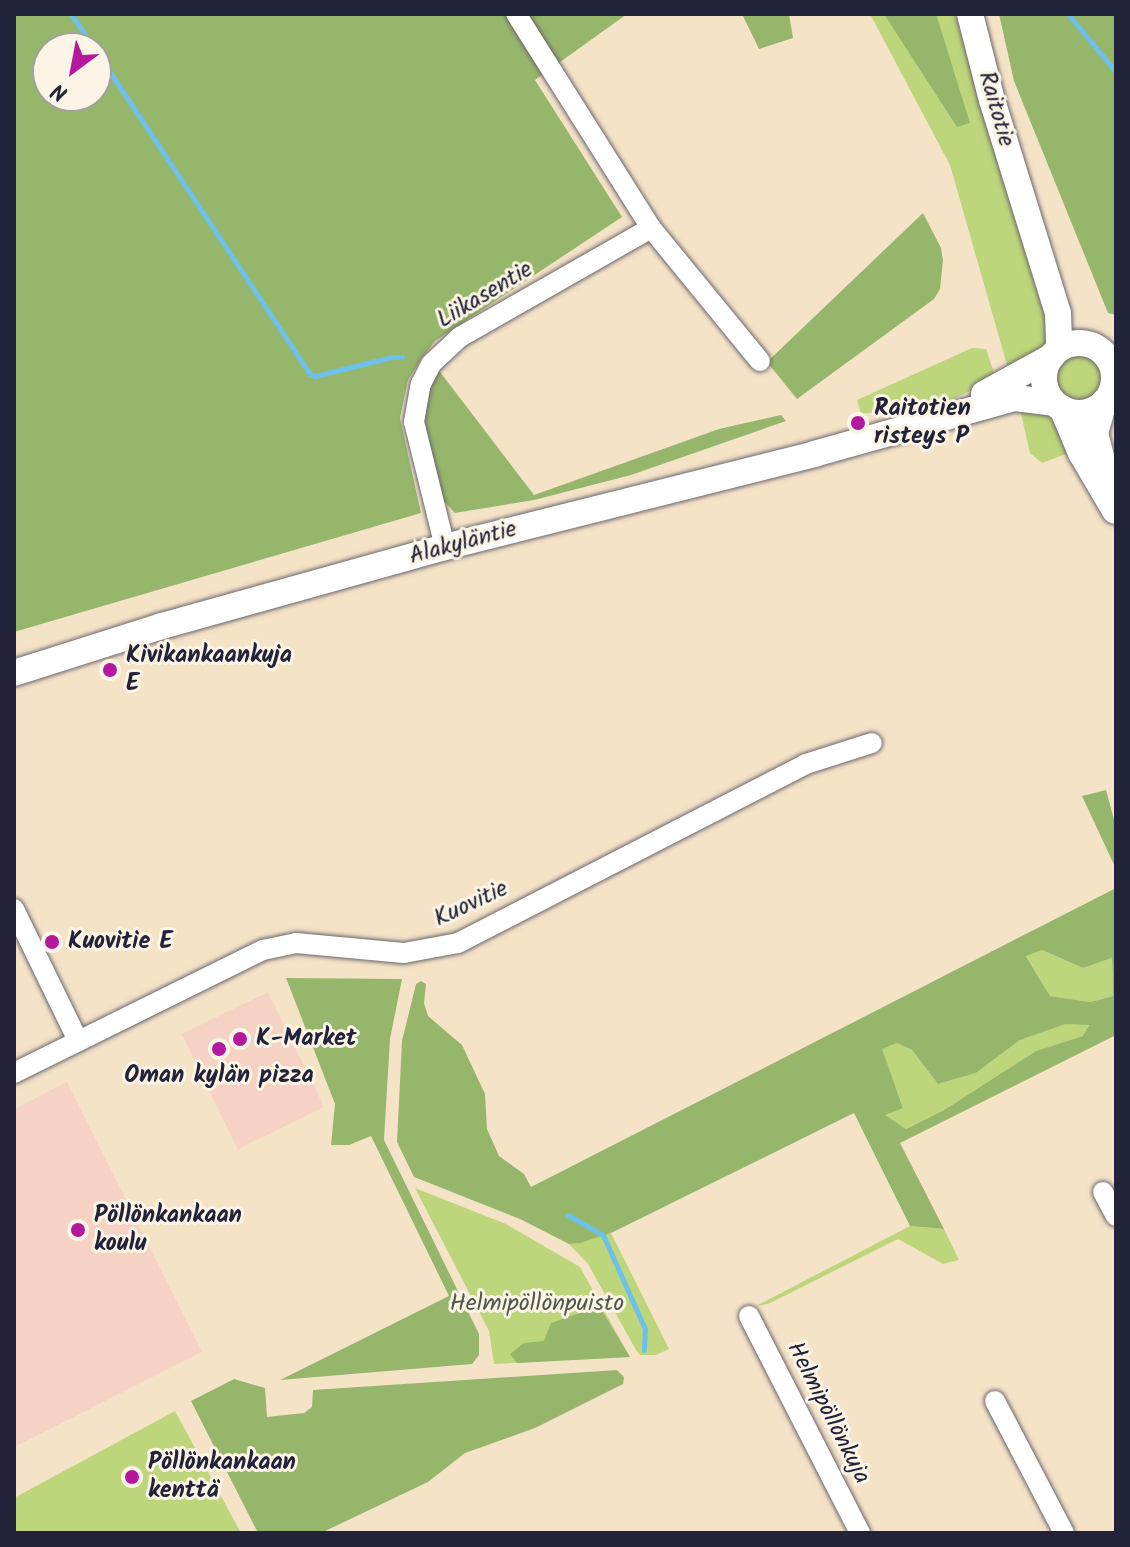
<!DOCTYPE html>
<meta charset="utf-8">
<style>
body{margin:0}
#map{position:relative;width:1130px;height:1547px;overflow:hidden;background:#f5e3c8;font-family:Kalam,sans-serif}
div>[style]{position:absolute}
.built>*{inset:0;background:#f6d2c4;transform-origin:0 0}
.green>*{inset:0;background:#bdd67b}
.round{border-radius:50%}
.forest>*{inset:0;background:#96b76b}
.stream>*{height:5px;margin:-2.5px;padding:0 2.5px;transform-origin:2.5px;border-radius:2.5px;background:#6dc0e9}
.roads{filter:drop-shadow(0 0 2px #6c666c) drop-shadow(0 0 2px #6c666c)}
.minor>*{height:20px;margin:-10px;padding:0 10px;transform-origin:10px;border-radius:10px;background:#fff}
.major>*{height:26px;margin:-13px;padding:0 13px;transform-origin:13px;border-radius:13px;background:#fff}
.major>.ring{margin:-13px;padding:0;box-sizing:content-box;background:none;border:26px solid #fff;border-radius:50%}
.dots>*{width:22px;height:22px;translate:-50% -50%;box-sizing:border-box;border:4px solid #fcf5e5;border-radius:50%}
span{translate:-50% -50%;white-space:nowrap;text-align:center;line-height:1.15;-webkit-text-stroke:6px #fcf5e5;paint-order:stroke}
.street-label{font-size:24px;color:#22223b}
.poi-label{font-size:24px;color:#22223b;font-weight:700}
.left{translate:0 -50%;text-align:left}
.park-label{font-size:24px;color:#50584e}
.frame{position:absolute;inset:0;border:16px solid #22223b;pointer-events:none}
.north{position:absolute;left:32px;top:32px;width:80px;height:80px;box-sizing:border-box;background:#fcf5e5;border:2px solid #a5a1a1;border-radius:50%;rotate:212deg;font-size:22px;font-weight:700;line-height:32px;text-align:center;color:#22223b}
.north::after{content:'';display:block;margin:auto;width:28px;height:36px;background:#b5179e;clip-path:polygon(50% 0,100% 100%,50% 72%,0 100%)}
</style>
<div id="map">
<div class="built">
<div style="left:268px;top:992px;width:128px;height:96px;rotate:64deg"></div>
<div style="clip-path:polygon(67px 1082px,202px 1352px,14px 1447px,14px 1109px)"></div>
</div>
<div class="green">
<div style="clip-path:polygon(870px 14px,955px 14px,1052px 335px,1032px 358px,1009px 372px,950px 165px)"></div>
<div style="clip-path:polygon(972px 348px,986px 349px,996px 379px,946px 402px,861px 414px,857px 400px)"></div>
<div class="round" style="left:1053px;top:354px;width:48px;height:48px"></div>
<div style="clip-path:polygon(1020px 409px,1040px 410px,1055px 423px,1071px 452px,1042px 463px,1030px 453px)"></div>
<div style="clip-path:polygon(1042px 950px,1083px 968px,1112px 958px,1113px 996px,1090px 1002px,1050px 996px,1026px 955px)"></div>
<div style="clip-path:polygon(1066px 1024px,1089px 1024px,1084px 1036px,1036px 1051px,944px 1110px,906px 1129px,884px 1115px,903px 1107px,881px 1049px,897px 1043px,912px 1050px,938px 1084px,976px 1073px,1020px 1040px)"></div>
<div style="clip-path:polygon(415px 1188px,506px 1224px,580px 1267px,630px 1357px,494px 1364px,489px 1331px)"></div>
<div style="clip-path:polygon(910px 1226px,944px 1229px,959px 1260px,943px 1264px,898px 1239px,768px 1304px,756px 1306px)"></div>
<div style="clip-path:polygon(611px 1233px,669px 1349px,656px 1355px,640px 1355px,636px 1350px,588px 1264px,569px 1244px)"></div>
<div style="clip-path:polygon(175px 1411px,241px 1533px,14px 1533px,14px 1498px)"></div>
</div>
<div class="forest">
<div style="clip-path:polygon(evenodd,14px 14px,627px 14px,535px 80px,622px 217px,435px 341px,421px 359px,408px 380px,400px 418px,421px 513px,14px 632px,14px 14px,48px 48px,96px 48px,96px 96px,48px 96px,48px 48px)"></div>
<div style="clip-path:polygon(742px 14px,789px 14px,793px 38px,759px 49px)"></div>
<div style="clip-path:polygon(884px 14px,936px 14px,970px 123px,957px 127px)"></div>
<div style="clip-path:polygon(999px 14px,1116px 14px,1116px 315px,1108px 313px,1014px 81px)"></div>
<div style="clip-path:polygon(923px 213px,941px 248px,943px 260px,940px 289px,934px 299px,797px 399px,767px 362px)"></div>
<div style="clip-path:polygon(437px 368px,534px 495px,719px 429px,781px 415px,786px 421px,631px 475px,534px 500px,455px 513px,442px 499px,424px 426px,424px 406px)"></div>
<div style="clip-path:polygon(1106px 790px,1116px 827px,1116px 869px,1082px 796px)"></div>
<div style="clip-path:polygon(evenodd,1116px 888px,1116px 1035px,900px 1143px,944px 1229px,910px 1226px,854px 1113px,611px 1233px,580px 1243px,569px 1244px,520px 1219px,414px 1177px,397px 1142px,402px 1041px,416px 984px,421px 981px,426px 984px,424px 1003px,428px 1016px,462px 1045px,485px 1094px,487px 1129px,499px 1156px,524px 1174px,531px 1187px,1116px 888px,1042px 950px,1083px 968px,1112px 958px,1113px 996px,1090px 1002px,1050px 996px,1026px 956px,1042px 950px,1116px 888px,1066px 1024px,1089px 1025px,1083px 1036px,1036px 1051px,944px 1110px,906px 1129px,885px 1115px,903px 1108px,882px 1049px,897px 1043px,912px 1050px,938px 1084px,976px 1073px,1020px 1040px,1066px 1024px)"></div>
<div style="clip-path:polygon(286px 978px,402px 979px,390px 1039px,384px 1140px,479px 1334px,479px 1355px,472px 1364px,280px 1380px,449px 1296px,371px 1136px,349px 1145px,331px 1145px,335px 1104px)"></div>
<div style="clip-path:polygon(599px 1306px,630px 1357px,517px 1363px,510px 1354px,524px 1343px,544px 1341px,551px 1323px)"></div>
<div style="clip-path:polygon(617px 1370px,624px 1377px,623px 1384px,535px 1428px,465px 1453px,428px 1482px,321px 1533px,258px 1533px,191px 1401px,234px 1379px,265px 1388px,267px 1417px,304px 1413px,312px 1407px,313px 1390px)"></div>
</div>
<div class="stream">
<div style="left:71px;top:14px;width:41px;rotate:55.9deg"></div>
<div style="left:1068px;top:14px;width:75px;rotate:50.4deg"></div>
<div style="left:96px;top:51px;width:387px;rotate:56.5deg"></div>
<div style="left:310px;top:374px;width:5px;rotate:22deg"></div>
<div style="left:315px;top:376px;width:79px;rotate:-13.9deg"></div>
<div style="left:392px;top:357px;width:10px"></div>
<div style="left:568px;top:1215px;width:40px;rotate:29.7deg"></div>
<div style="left:603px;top:1235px;width:103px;rotate:65.9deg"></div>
<div style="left:645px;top:1329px;width:21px;rotate:93deg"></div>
</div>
<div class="roads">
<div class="minor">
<div style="left:651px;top:228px;width:172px;rotate:50.7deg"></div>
<div style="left:445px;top:547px;width:129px;rotate:-103.9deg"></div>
<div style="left:414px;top:422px;width:39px;rotate:-80deg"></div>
<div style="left:421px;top:384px;width:22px;rotate:-63deg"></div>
<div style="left:431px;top:364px;width:40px;rotate:-43deg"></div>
<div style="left:460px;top:337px;width:220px;rotate:-29.7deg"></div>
<div style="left:651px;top:228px;width:253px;rotate:-122.2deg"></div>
<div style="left:14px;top:909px;width:147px;rotate:64.1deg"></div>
<div style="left:14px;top:1073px;width:278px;rotate:-26.3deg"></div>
<div style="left:263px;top:950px;width:34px;rotate:-12deg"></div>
<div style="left:296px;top:943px;width:108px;rotate:5.3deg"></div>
<div style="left:404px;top:953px;width:55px;rotate:-10.5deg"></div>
<div style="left:458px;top:943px;width:391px;rotate:-27.2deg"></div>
<div style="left:806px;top:764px;width:69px;rotate:-17.7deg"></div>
<div style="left:1103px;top:1192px;width:27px;rotate:62deg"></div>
<div style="left:749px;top:1316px;width:244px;rotate:62.9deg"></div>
<div style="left:995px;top:1401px;width:149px;rotate:62.4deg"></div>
</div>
<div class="major">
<div style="left:970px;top:14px;width:89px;rotate:75.7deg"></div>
<div style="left:992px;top:100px;width:223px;rotate:72.8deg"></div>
<div style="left:1058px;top:313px;width:36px;rotate:88deg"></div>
<div class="ring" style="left:1044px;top:343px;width:44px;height:44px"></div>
<div style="left:984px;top:394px;width:77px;rotate:-28.9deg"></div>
<div style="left:1104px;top:402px;width:32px;rotate:106deg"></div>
<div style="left:1095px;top:433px;width:48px;rotate:75.4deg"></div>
<div style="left:1062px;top:408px;width:49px;rotate:67.1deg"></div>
<div style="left:1081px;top:453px;width:67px;rotate:59.6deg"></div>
<div style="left:14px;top:673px;width:155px;rotate:-17.6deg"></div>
<div style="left:162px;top:626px;width:294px;rotate:-15.6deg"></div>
<div style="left:445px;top:547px;width:381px;rotate:-14.1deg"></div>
<div style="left:814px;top:454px;width:209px;rotate:-15.6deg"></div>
<div style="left:1015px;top:398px;width:39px;rotate:7deg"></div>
</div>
</div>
<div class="dots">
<div style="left:858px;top:423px;background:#b5179e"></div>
<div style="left:110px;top:670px;background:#b5179e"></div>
<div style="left:52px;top:942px;background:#b5179e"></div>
<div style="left:240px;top:1039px;background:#b5179e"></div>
<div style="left:219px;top:1049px;background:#b5179e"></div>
<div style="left:78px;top:1230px;background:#b5179e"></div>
<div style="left:132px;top:1477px;background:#b5179e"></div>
</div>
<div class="street-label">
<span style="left:996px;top:109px;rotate:74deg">Raitotie</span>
<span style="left:485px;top:295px;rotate:-31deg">Liikasentie</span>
<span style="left:463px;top:543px;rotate:-15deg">Alakyläntie</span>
<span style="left:471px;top:904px;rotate:-25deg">Kuovitie</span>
<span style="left:828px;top:1413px;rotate:63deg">Helmipöllönkuja</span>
</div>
<div class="poi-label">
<span class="left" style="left:874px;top:423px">Raitotien<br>risteys P</span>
<span class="left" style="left:126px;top:670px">Kivikankaankuja<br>E</span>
<span class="left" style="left:68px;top:942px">Kuovitie E</span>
<span class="left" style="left:256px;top:1039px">K-Market</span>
<span style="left:219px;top:1076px">Oman kylän pizza</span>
<span class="left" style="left:94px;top:1230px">Pöllönkankaan<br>koulu</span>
<span class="left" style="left:148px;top:1477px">Pöllönkankaan<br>kenttä</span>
</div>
<div class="park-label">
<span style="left:537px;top:1304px">Helmipöllönpuisto</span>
</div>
<div class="frame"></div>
<div class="north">N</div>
</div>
